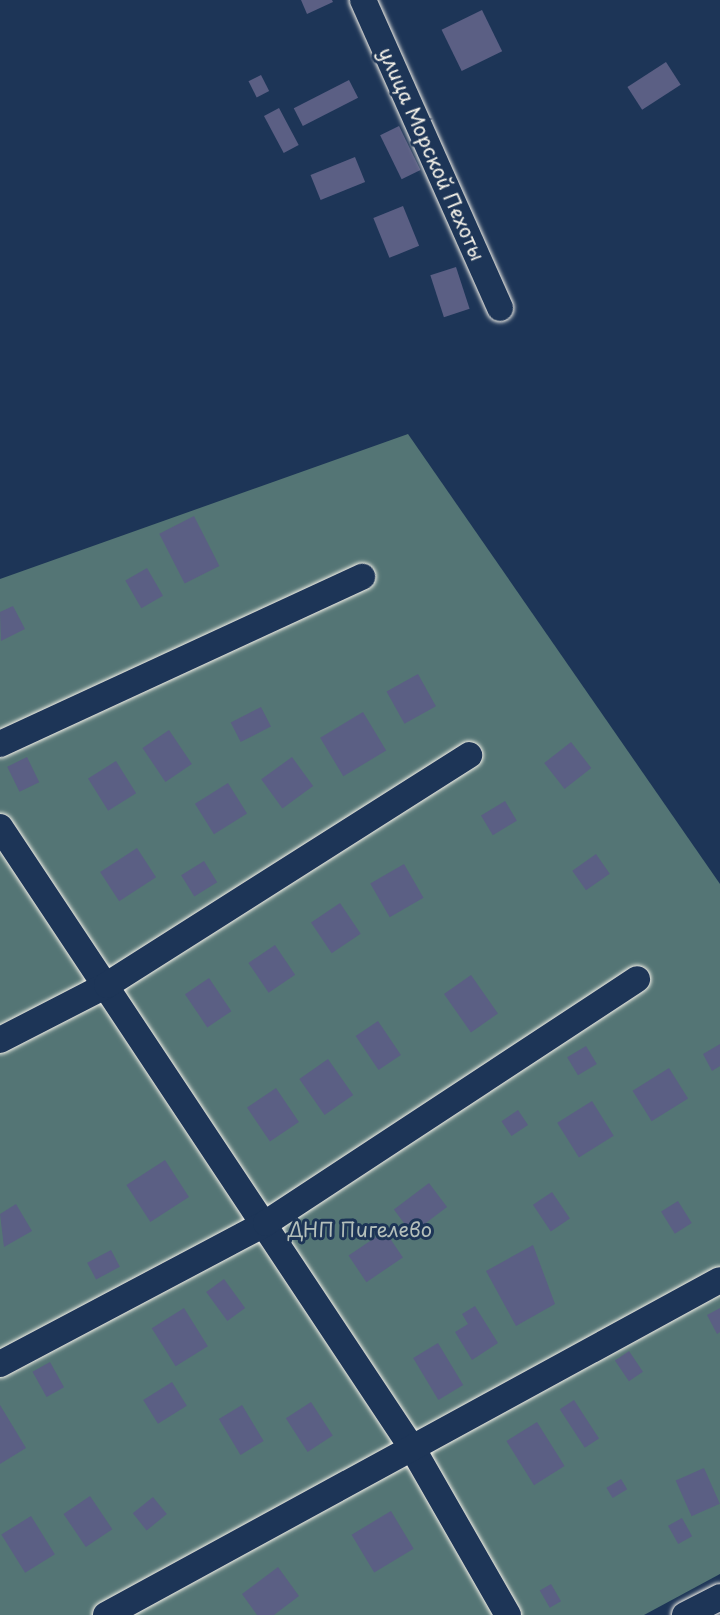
<!DOCTYPE html>
<meta charset="utf-8">
<style>
body{margin:0}
#map{position:relative;width:720px;height:1615px;overflow:hidden;background:#1d3557;font-family:"Playpen Sans",sans-serif}
div>[style]{position:absolute}
.green>*{inset:0;background:#547575}
.building>*{inset:0;background:#5b5f84;transform-origin:0 0}
.roads{filter:drop-shadow(0 0 2px #f4f1e8) drop-shadow(0 0 2px #f4f1e8)}
.minor>*{height:26px;margin:-13px;padding:0 13px;transform-origin:13px;border-radius:13px;background:#1d3557}
span{translate:-50% -50%;white-space:nowrap;text-align:center;line-height:1.15;-webkit-text-stroke:6px #1d3557;paint-order:stroke}
.street-label{font-size:20px;color:#f4f1e8}
.park-label{font-size:20px;color:#b4bfba}
</style>
<div id="map">
<div class="green">
<div style="clip-path:polygon(408px 434px,720px 884px,720px 1574px,644px 1615px,0 1615px,0 579px)"></div>
</div>
<div class="building">
<div style="clip-path:polygon(301px 0,332px 0,333px 2px,307px 14px)"></div>
<div style="left:482px;top:10px;width:46px;height:45px;rotate:64deg"></div>
<div style="left:666px;top:62px;width:27px;height:46px;rotate:57deg"></div>
<div style="left:261px;top:75px;width:18px;height:14px;rotate:63deg"></div>
<div style="left:349px;top:80px;width:20px;height:62px;rotate:63deg"></div>
<div style="left:279px;top:108px;width:42px;height:17px;rotate:62deg"></div>
<div style="left:399px;top:126px;width:49px;height:21px;rotate:64deg"></div>
<div style="left:355px;top:157px;width:27px;height:48px;rotate:68deg"></div>
<div style="left:403px;top:206px;width:43px;height:32px;rotate:68deg"></div>
<div style="left:456px;top:267px;width:44px;height:27px;rotate:72deg"></div>
<div style="left:194px;top:516px;width:56px;height:39px;rotate:63deg"></div>
<div style="left:147px;top:568px;width:32px;height:25px;rotate:60deg"></div>
<div style="clip-path:polygon(13px 606px,25px 629px,1px 641px,0 612px)"></div>
<div style="left:418px;top:674px;width:37px;height:36px;rotate:61deg"></div>
<div style="left:261px;top:707px;width:22px;height:34px;rotate:63deg"></div>
<div style="left:363px;top:712px;width:45px;height:50px;rotate:59deg"></div>
<div style="left:169px;top:730px;width:41px;height:32px;rotate:56deg"></div>
<div style="left:571px;top:742px;width:33px;height:34px;rotate:52deg"></div>
<div style="left:27px;top:757px;width:28px;height:22px;rotate:64deg"></div>
<div style="left:292px;top:757px;width:36px;height:38px;rotate:54deg"></div>
<div style="left:116px;top:761px;width:38px;height:33px;rotate:58deg"></div>
<div style="left:228px;top:783px;width:36px;height:39px;rotate:58deg"></div>
<div style="left:505px;top:801px;width:23px;height:28px;rotate:59deg"></div>
<div style="left:137px;top:848px;width:35px;height:44px;rotate:57deg"></div>
<div style="left:596px;top:854px;width:24px;height:29px;rotate:55deg"></div>
<div style="left:204px;top:861px;width:25px;height:27px;rotate:58deg"></div>
<div style="left:404px;top:864px;width:39px;height:39px;rotate:60deg"></div>
<div style="left:340px;top:903px;width:37px;height:35px;rotate:56deg"></div>
<div style="left:275px;top:945px;width:36px;height:32px;rotate:56deg"></div>
<div style="left:471px;top:975px;width:47px;height:33px;rotate:55deg"></div>
<div style="left:209px;top:978px;width:40px;height:29px;rotate:56deg"></div>
<div style="left:378px;top:1021px;width:41px;height:27px;rotate:56deg"></div>
<div style="clip-path:polygon(720px 1044px,720px 1066px,712px 1071px,703px 1054px)"></div>
<div style="left:586px;top:1046px;width:21px;height:22px;rotate:59deg"></div>
<div style="left:328px;top:1059px;width:44px;height:35px;rotate:55deg"></div>
<div style="left:669px;top:1068px;width:36px;height:43px;rotate:58deg"></div>
<div style="left:276px;top:1088px;width:41px;height:35px;rotate:56deg"></div>
<div style="left:592px;top:1101px;width:41px;height:41px;rotate:58deg"></div>
<div style="left:518px;top:1110px;width:18px;height:20px;rotate:56deg"></div>
<div style="left:165px;top:1160px;width:44px;height:46px;rotate:57deg"></div>
<div style="left:429px;top:1183px;width:30px;height:44px;rotate:53deg"></div>
<div style="left:552px;top:1192px;width:32px;height:23px;rotate:56deg"></div>
<div style="left:678px;top:1201px;width:26px;height:20px;rotate:58deg"></div>
<div style="clip-path:polygon(16px 1204px,32px 1231px,4px 1247px,0 1214px)"></div>
<div style="left:385px;top:1231px;width:32px;height:44px;rotate:56deg"></div>
<div style="clip-path:polygon(533px 1245px,555px 1304px,516px 1326px,486px 1271px)"></div>
<div style="left:111px;top:1250px;width:19px;height:27px;rotate:62deg"></div>
<div style="left:224px;top:1279px;width:36px;height:22px;rotate:54deg"></div>
<div style="clip-path:polygon(475px 1306px,498px 1343px,472px 1360px,455px 1332px,468px 1324px,462px 1314px)"></div>
<div style="left:184px;top:1308px;width:45px;height:38px;rotate:58deg"></div>
<div style="clip-path:polygon(720px 1308px,720px 1332px,717px 1334px,707px 1315px)"></div>
<div style="left:438px;top:1343px;width:49px;height:29px;rotate:59deg"></div>
<div style="left:629px;top:1351px;width:25px;height:17px;rotate:56deg"></div>
<div style="left:50px;top:1362px;width:29px;height:20px;rotate:61deg"></div>
<div style="left:172px;top:1382px;width:28px;height:34px;rotate:58deg"></div>
<div style="left:574px;top:1400px;width:46px;height:17px;rotate:57deg"></div>
<div style="left:311px;top:1402px;width:40px;height:30px;rotate:57deg"></div>
<div style="clip-path:polygon(0 1405px,26px 1448px,0 1464px)"></div>
<div style="left:242px;top:1405px;width:42px;height:27px;rotate:59deg"></div>
<div style="left:537px;top:1422px;width:52px;height:36px;rotate:58deg"></div>
<div style="left:704px;top:1468px;width:39px;height:31px;rotate:66deg"></div>
<div style="left:621px;top:1479px;width:12px;height:17px;rotate:59deg"></div>
<div style="left:90px;top:1496px;width:40px;height:32px;rotate:56deg"></div>
<div style="left:153px;top:1497px;width:22px;height:26px;rotate:51deg"></div>
<div style="left:391px;top:1511px;width:44px;height:46px;rotate:59deg"></div>
<div style="left:31px;top:1516px;width:45px;height:35px;rotate:58deg"></div>
<div style="left:682px;top:1518px;width:21px;height:16px;rotate:61deg"></div>
<div style="clip-path:polygon(278px 1567px,299px 1596px,274px 1615px,257px 1615px,242px 1594px)"></div>
<div style="left:551px;top:1584px;width:20px;height:13px;rotate:60deg"></div>
</div>
<div class="roads">
<div class="minor">
<div style="left:363px;top:0;width:337px;rotate:66deg"></div>
<div style="left:0;top:744px;width:399px;rotate:-24.8deg"></div>
<div style="left:0;top:827px;width:749px;rotate:56.44deg"></div>
<div style="left:414px;top:1451px;width:189px;rotate:60.2deg"></div>
<div style="left:0;top:1040px;width:120px;rotate:-27.2deg"></div>
<div style="left:107px;top:985px;width:429px;rotate:-32.4deg"></div>
<div style="left:0;top:1364px;width:301px;rotate:-27.9deg"></div>
<div style="left:266px;top:1223px;width:444px;rotate:-33.3deg"></div>
<div style="left:106px;top:1615px;width:699px;rotate:-28.62deg"></div>
<div style="left:685px;top:1615px;width:39px;rotate:-27deg"></div>
</div>
</div>
<div class="street-label">
<span style="left:432px;top:154px;rotate:66deg">улица Морской Пехоты</span>
</div>
<div class="park-label">
<span style="left:360px;top:1229px">ДНП Пигелево</span>
</div>
</div>
